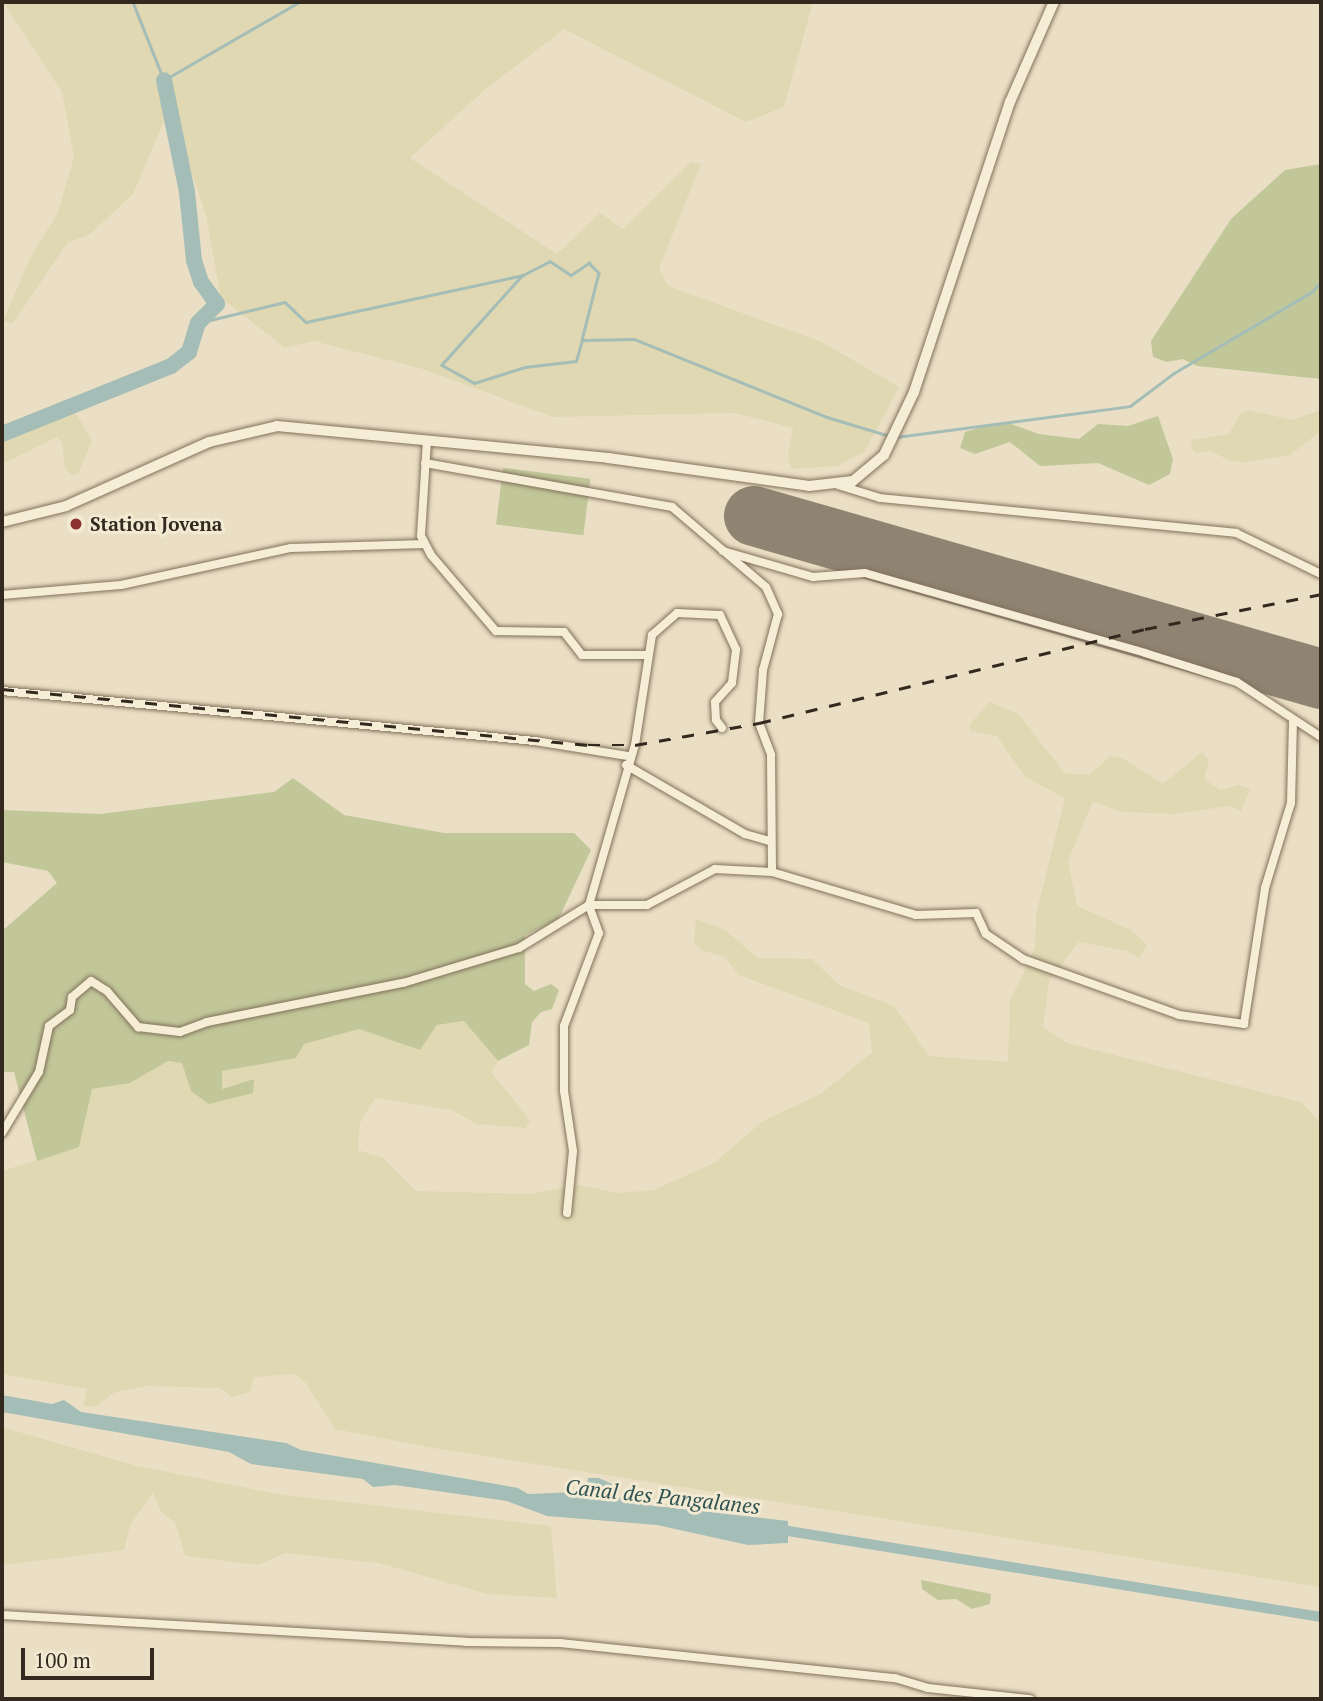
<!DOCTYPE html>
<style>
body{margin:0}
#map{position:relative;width:1323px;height:1701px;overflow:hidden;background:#eadfc4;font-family:"PT Serif",serif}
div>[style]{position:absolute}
.farmland>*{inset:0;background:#dfd8b2}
.green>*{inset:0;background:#c1c799;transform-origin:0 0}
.water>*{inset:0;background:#a5bdb7}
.stream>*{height:2.5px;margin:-1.25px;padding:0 1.25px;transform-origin:1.25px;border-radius:1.25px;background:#a5bdb7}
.canal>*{height:10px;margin:-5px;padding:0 5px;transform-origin:5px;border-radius:5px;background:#a5bdb7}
.river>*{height:16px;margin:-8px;padding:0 8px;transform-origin:8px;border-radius:8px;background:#a5bdb7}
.runway>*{height:60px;margin:-30px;padding:0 30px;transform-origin:30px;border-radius:30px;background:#8f8472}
.roads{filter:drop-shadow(0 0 2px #83715c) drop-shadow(0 0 2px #83715c)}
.street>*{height:8px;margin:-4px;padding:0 4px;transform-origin:4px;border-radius:4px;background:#f6edd6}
.secondary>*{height:10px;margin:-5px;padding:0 5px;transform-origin:5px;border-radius:5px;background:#f6edd6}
.rail>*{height:2.5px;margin-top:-1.25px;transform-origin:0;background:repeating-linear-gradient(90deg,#34291f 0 12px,transparent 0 24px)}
.dots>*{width:19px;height:19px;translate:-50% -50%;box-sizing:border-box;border:4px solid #f2ead3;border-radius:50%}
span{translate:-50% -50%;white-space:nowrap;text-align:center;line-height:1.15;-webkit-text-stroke:6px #f2ead3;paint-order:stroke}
.poi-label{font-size:19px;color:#34291f;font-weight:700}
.left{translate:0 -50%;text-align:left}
.water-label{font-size:21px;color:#2f5351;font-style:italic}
.frame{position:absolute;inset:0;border:4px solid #34291f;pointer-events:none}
.scale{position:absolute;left:21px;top:1648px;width:133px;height:32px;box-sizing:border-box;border:4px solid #34291f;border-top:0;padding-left:9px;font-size:21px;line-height:24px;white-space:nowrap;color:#34291f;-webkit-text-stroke:5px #f2ead3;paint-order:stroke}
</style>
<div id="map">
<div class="farmland">
<div style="clip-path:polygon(3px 2px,813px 2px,784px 107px,746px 122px,564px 29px,482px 92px,410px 158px,557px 254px,600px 213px,623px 229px,691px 162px,701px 164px,659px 268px,668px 286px,822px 342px,899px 387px,865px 451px,838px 466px,791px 469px,788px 455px,793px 428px,735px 413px,553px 417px,423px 369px,314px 341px,285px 348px,221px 298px,206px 215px,170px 107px,133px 194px,89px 235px,68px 242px,13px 323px,3px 321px,32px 254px,58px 213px,74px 157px,62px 92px)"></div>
<div style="clip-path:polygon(1248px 410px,1292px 420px,1321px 410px,1321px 431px,1290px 455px,1246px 462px,1231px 461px,1210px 451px,1195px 453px,1191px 447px,1192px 440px,1229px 434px,1241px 413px)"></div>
<div style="clip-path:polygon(63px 411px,77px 415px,92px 441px,78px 474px,71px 475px,65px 469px,62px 442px,57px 437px,2px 464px,2px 441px)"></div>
<div style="clip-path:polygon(990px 702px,1019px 714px,1064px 773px,1089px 775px,1111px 756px,1122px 758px,1163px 784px,1202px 752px,1209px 761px,1204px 779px,1220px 790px,1239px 785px,1250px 789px,1241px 811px,1229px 806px,1175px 814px,1121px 812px,1093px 801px,1068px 861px,1077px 906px,1131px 930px,1147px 945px,1139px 958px,1128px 951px,1079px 942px,1049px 981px,1043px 1027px,1067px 1043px,1301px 1102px,1321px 1123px,1321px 1587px,427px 1447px,335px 1429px,306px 1383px,294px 1374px,254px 1377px,250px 1392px,232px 1397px,220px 1388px,147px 1386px,115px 1392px,96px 1406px,83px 1406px,87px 1389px,2px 1374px,2px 1171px,79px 1147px,92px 1089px,130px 1083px,168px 1061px,182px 1063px,191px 1091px,253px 1093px,253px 1079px,221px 1089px,222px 1071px,296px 1058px,304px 1044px,359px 1029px,420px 1050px,437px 1025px,464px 1021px,498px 1061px,491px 1072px,530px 1120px,526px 1128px,476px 1124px,452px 1110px,375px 1098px,360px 1123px,358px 1150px,383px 1158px,416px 1191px,530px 1194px,579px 1185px,618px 1193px,654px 1190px,714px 1163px,763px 1121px,820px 1094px,872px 1053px,869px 1023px,739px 975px,725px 957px,701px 950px,694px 943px,696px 919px,725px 930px,758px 958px,812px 959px,839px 985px,894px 1006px,929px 1056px,1008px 1062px,1010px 1001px,1035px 948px,1036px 915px,1065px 798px,1025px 777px,997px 736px,971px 731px,969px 725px)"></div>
<div style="clip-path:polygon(2px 1427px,133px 1465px,277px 1494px,551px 1526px,557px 1598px,487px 1594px,379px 1563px,285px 1553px,259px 1565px,185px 1556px,176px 1524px,160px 1510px,153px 1492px,130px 1525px,124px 1550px,2px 1565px)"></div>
</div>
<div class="green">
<div style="clip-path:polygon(1321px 164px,1321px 379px,1197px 366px,1183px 359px,1167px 362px,1153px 357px,1151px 341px,1231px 219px,1285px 170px)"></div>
<div style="clip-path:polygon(1158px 416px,1173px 459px,1170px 474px,1149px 485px,1098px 463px,1040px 466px,1010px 442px,975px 454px,960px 448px,965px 432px,988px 425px,1011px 424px,1039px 434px,1079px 439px,1098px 424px,1128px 426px)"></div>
<div style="left:503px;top:468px;width:88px;height:57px;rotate:7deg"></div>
<div style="clip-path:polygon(293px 778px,344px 815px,444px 833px,574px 833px,591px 850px,558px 920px,525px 935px,525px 984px,534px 991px,551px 984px,559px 990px,552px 1009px,541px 1012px,532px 1022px,529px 1045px,498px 1061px,464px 1021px,437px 1025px,420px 1050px,359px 1029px,304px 1044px,296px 1058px,222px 1071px,222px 1089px,254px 1079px,253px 1093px,209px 1104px,191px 1091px,182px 1063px,168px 1061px,130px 1083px,92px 1089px,79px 1147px,37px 1161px,14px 1072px,2px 1072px,2px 931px,57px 883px,48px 871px,2px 862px,2px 810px,100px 814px,274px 792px)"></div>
<div style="clip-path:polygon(921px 1580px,991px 1594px,990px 1604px,972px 1609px,956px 1599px,938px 1600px,922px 1589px)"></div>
</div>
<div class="water">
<div style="clip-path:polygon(2px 1395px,52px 1404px,64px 1400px,81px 1412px,286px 1443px,301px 1450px,518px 1488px,528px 1494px,575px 1492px,587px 1489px,588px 1478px,599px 1478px,612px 1484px,622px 1502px,788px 1521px,788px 1543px,748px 1545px,657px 1525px,547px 1516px,507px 1501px,395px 1485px,373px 1487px,363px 1479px,251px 1464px,229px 1452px,2px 1412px)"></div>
</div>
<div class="stream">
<div style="left:133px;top:2px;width:84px;rotate:68.3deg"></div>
<div style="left:164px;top:80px;width:156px;rotate:-30deg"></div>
<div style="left:523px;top:275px;width:121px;rotate:132deg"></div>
<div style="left:442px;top:365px;width:37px;rotate:29deg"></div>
<div style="left:474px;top:383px;width:53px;rotate:-17.4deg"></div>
<div style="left:525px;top:367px;width:51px;rotate:-6.7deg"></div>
<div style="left:576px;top:361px;width:22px;rotate:-74deg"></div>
<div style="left:198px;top:323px;width:89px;rotate:-13.6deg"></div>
<div style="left:285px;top:302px;width:29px;rotate:44deg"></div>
<div style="left:306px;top:322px;width:222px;rotate:-12.2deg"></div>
<div style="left:523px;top:275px;width:30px;rotate:-27deg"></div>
<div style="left:550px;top:261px;width:25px;rotate:34deg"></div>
<div style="left:571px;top:275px;width:22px;rotate:-34deg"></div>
<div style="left:589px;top:263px;width:14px;rotate:45deg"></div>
<div style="left:599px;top:273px;width:69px;rotate:104.2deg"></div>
<div style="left:582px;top:340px;width:52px;rotate:-1.1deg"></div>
<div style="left:634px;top:339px;width:208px;rotate:22deg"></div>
<div style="left:827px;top:417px;width:66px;rotate:16.8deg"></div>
<div style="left:896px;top:437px;width:236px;rotate:-7.5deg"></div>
<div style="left:1130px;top:406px;width:55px;rotate:-36.9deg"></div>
<div style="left:1174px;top:373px;width:161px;rotate:-30.5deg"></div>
<div style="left:1313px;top:291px;width:13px;rotate:-51deg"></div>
</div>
<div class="canal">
<div style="left:776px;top:1529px;width:552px;rotate:9.17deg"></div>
</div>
<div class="river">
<div style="left:2px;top:434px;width:182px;rotate:-21.9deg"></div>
<div style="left:171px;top:366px;width:23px;rotate:-38deg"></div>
<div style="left:189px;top:352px;width:30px;rotate:-73deg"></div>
<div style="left:198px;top:323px;width:27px;rotate:-45deg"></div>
<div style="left:217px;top:304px;width:27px;rotate:-126deg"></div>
<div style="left:201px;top:282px;width:23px;rotate:-108deg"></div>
<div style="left:194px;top:260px;width:68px;rotate:-95.9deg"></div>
<div style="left:187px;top:192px;width:114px;rotate:-101.6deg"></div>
</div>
<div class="runway">
<div style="left:754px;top:516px;width:590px;rotate:16.04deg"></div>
</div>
<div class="roads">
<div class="street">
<div style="left:427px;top:440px;width:96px;rotate:93.6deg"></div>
<div style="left:421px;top:536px;width:21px;rotate:62deg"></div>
<div style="left:431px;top:555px;width:100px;rotate:49.5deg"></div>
<div style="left:496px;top:631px;width:68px;rotate:0.8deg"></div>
<div style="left:564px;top:632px;width:29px;rotate:52deg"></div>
<div style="left:582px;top:655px;width:65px"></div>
<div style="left:425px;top:463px;width:251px;rotate:10.1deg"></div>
<div style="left:672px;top:507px;width:123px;rotate:40.4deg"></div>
<div style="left:766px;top:587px;width:30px;rotate:66deg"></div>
<div style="left:778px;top:614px;width:58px;rotate:105deg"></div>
<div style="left:763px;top:670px;width:53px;rotate:94.3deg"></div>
<div style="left:759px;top:723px;width:34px;rotate:69deg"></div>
<div style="left:771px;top:755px;width:117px;rotate:89.5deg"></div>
<div style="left:838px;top:485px;width:44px;rotate:17.2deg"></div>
<div style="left:880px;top:498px;width:358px;rotate:5.6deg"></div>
<div style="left:1236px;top:533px;width:94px;rotate:25.8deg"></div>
<div style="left:723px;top:551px;width:94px;rotate:16.1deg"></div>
<div style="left:813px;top:577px;width:52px;rotate:-4.4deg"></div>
<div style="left:865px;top:573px;width:291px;rotate:15.9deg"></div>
<div style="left:1145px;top:653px;width:96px;rotate:17.5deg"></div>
<div style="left:1237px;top:682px;width:100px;rotate:33.2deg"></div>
<div style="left:2px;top:595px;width:119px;rotate:-4.8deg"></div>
<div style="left:121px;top:585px;width:174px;rotate:-12.3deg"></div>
<div style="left:291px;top:548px;width:134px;rotate:-1.7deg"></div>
<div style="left:2px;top:691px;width:535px;rotate:5.36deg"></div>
<div style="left:535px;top:741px;width:94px;rotate:9.2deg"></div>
<div style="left:626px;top:765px;width:138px;rotate:30.1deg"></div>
<div style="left:745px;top:834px;width:25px;rotate:16deg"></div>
<div style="left:2px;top:1133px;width:71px;rotate:-58.8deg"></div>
<div style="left:39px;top:1072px;width:47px;rotate:-77.7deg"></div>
<div style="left:49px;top:1026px;width:26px;rotate:-37deg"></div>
<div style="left:70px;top:1010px;width:13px;rotate:-81deg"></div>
<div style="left:72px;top:997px;width:25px;rotate:-40deg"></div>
<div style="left:91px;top:981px;width:19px;rotate:32deg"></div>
<div style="left:107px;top:991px;width:48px;rotate:49.3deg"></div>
<div style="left:138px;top:1027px;width:42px;rotate:6.8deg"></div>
<div style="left:180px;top:1032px;width:29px;rotate:-20deg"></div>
<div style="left:207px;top:1022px;width:200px;rotate:-11.3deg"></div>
<div style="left:403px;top:983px;width:121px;rotate:-16.8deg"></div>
<div style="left:519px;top:948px;width:82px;rotate:-31.6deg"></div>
<div style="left:589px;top:905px;width:166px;rotate:-74deg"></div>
<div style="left:635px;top:745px;width:111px;rotate:-81.2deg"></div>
<div style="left:652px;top:635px;width:33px;rotate:-41deg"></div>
<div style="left:677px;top:613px;width:43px;rotate:2.7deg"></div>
<div style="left:720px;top:615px;width:38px;rotate:65deg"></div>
<div style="left:736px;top:650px;width:33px;rotate:97deg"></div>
<div style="left:732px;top:683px;width:25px;rotate:132deg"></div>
<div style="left:715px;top:702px;width:18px;rotate:87deg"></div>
<div style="left:716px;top:720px;width:10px;rotate:53deg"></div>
<div style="left:567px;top:1213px;width:62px;rotate:-84.5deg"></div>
<div style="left:573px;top:1151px;width:61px;rotate:-98.5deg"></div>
<div style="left:564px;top:1091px;width:65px;rotate:-90deg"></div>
<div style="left:564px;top:1026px;width:99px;rotate:-69.4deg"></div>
<div style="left:599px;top:933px;width:30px;rotate:-110deg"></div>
<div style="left:589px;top:905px;width:58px"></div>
<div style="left:647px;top:905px;width:77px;rotate:-27.9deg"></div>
<div style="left:715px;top:869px;width:57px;rotate:3deg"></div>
<div style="left:772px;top:872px;width:150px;rotate:16.6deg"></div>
<div style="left:916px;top:915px;width:60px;rotate:-1.9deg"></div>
<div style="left:976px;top:913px;width:23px;rotate:65deg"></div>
<div style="left:986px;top:934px;width:45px;rotate:34deg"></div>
<div style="left:1023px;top:959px;width:166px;rotate:19.7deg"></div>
<div style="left:1179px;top:1015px;width:66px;rotate:7.9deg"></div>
<div style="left:1244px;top:1024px;width:138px;rotate:-81.2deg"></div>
<div style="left:1265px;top:888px;width:89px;rotate:-73deg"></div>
<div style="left:1291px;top:803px;width:81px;rotate:-88.6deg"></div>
<div style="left:2px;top:1615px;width:465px;rotate:3.3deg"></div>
<div style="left:466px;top:1642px;width:94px;rotate:0.6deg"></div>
<div style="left:560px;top:1643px;width:337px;rotate:6deg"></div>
<div style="left:895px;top:1678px;width:34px;rotate:17deg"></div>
<div style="left:928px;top:1688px;width:103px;rotate:6.2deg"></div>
</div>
<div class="secondary">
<div style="left:2px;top:522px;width:66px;rotate:-14deg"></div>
<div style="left:66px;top:506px;width:157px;rotate:-24.1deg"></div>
<div style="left:209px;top:442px;width:70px;rotate:-13.2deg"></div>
<div style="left:277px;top:426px;width:333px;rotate:5.5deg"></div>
<div style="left:608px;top:458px;width:203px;rotate:7.9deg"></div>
<div style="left:809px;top:486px;width:44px;rotate:-6.5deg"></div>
<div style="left:853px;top:481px;width:40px;rotate:-40deg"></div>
<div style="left:884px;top:455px;width:70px;rotate:-64.5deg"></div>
<div style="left:914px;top:392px;width:305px;rotate:-71.7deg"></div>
<div style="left:1010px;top:102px;width:109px;rotate:-66.3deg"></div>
</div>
</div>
<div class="rail">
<div style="left:2px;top:689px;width:589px;rotate:5.46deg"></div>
<div style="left:588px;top:745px;width:47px"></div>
<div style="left:635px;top:745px;width:126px;rotate:-10.1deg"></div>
<div style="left:759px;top:723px;width:397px;rotate:-13.7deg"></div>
<div style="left:1145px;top:629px;width:179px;rotate:-11.2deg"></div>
</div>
<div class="dots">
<div style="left:76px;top:524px;background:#8d3231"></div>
</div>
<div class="poi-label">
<span class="left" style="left:90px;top:524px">Station Jovena</span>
</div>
<div class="water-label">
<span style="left:663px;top:1496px;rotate:6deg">Canal des Pangalanes</span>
</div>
<div class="frame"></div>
<div class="scale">100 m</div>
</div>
